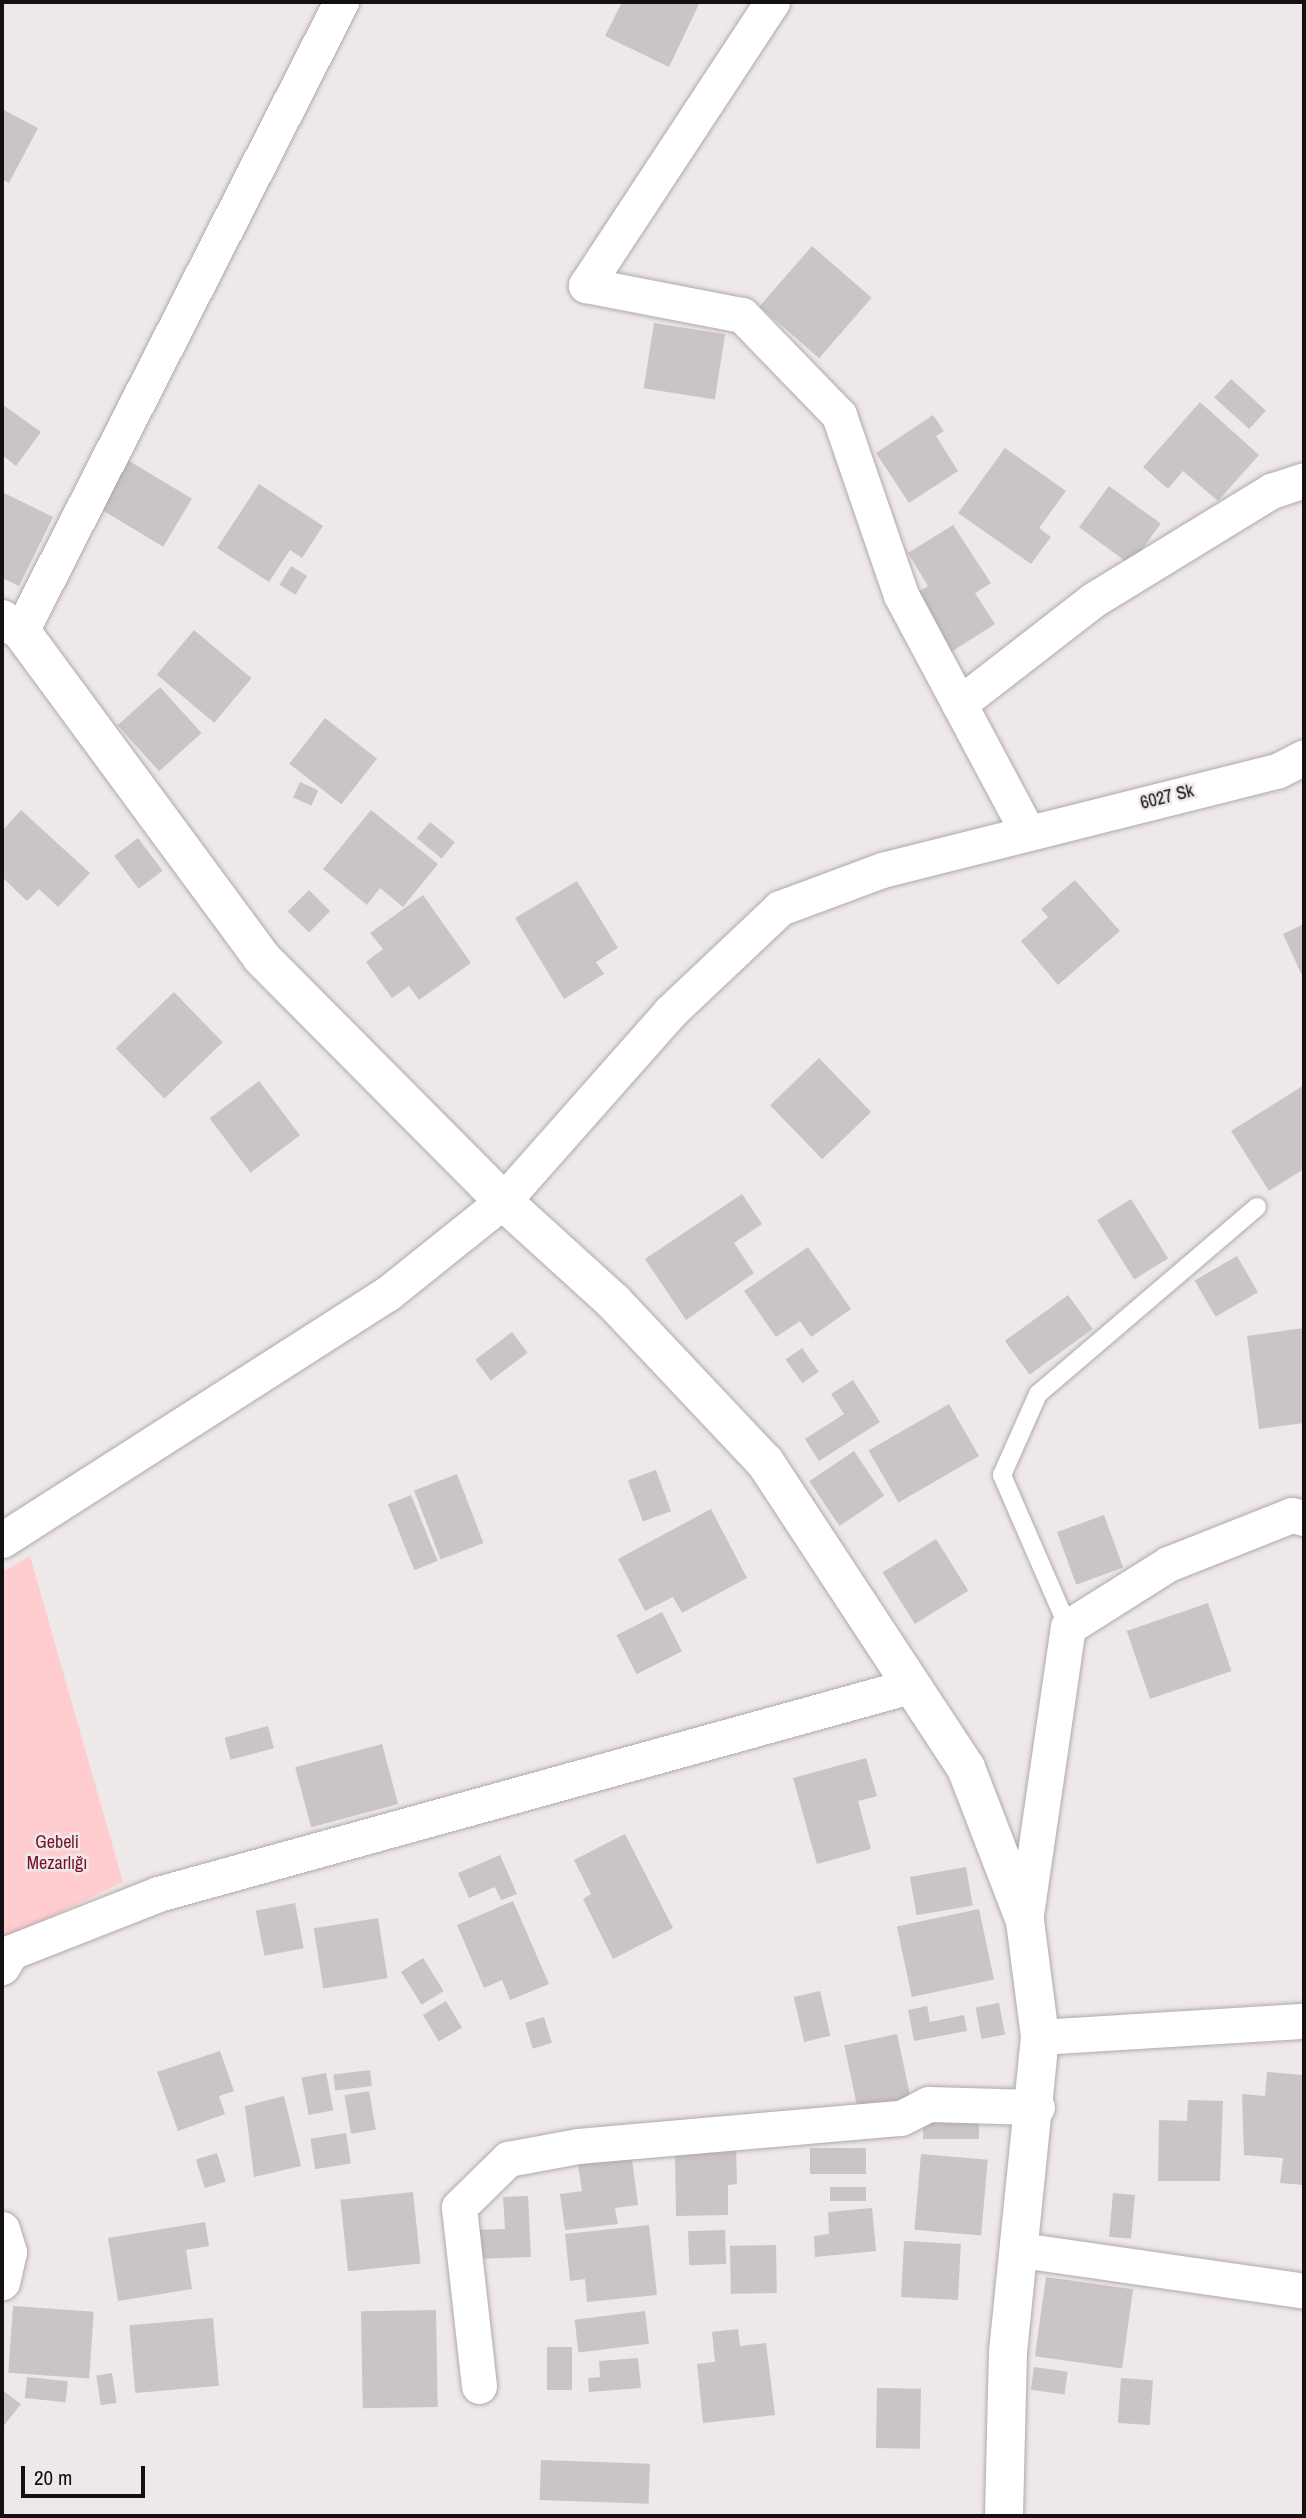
<!DOCTYPE html>
<meta charset="utf-8">
<style>
body{margin:0}
#map{position:relative;width:1306px;height:2518px;overflow:hidden;background:#efe8e8;font-family:"Archivo Narrow",sans-serif}
div>[style]{position:absolute}
.green>*{inset:0;background:#ffcccf}
.building>*{inset:0;background:#cbc4c4;transform-origin:0 0}
.roads{filter:drop-shadow(0 0 2px #b0a9aa) drop-shadow(0 0 2px #b0a9aa)}
.lane>*{height:18px;margin:-9px;padding:0 9px;transform-origin:9px;border-radius:9px;background:#fff}
.street>*{height:35px;margin:-17.5px;padding:0 17.5px;transform-origin:17.5px;border-radius:17.5px;background:#fff}
.secondary>*{height:38px;margin:-19px;padding:0 19px;transform-origin:19px;border-radius:19px;background:#fff}
span{translate:-50% -50%;white-space:nowrap;text-align:center;line-height:1.15;-webkit-text-stroke:5px #efe8e8;paint-order:stroke}
.street-label{font-size:18px;color:#121010}
.park-label{font-size:18px;color:#751228}
.frame{position:absolute;inset:0;border:4px solid #121010;pointer-events:none}
.scale{position:absolute;left:21px;top:2466px;width:124px;height:32px;box-sizing:border-box;border:4px solid #121010;border-top:0;padding-left:9px;font-size:21px;line-height:24px;white-space:nowrap;color:#121010;-webkit-text-stroke:5px #efe8e8;paint-order:stroke}
</style>
<div id="map">
<div class="green">
<div style="clip-path:polygon(30px 1556px,123px 1882px,30px 1927px,2px 1951px,2px 1572px)"></div>
</div>
<div class="building">
<div style="clip-path:polygon(622px 2px,700px 2px,669px 67px,605px 36px)"></div>
<div style="clip-path:polygon(2px 109px,38px 128px,9px 183px,2px 179px)"></div>
<div style="left:812px;top:246px;width:79px;height:80px;rotate:41deg"></div>
<div style="left:654px;top:323px;width:72px;height:66px;rotate:9deg"></div>
<div style="left:1231px;top:379px;width:47px;height:25px;rotate:42deg"></div>
<div style="clip-path:polygon(1200px 402px,1259px 455px,1218px 501px,1183px 471px,1168px 489px,1143px 467px)"></div>
<div style="clip-path:polygon(2px 404px,41px 432px,16px 466px,2px 455px)"></div>
<div style="clip-path:polygon(933px 415px,944px 431px,936px 436px,958px 471px,909px 503px,876px 453px)"></div>
<div style="clip-path:polygon(1005px 448px,1066px 491px,1039px 528px,1051px 537px,1031px 564px,958px 513px)"></div>
<div style="left:126px;top:459px;width:77px;height:56px;rotate:31deg"></div>
<div style="clip-path:polygon(259px 484px,323px 526px,302px 558px,290px 550px,269px 582px,217px 548px)"></div>
<div style="left:1109px;top:486px;width:64px;height:51px;rotate:36deg"></div>
<div style="clip-path:polygon(2px 492px,53px 517px,19px 586px,2px 578px)"></div>
<div style="clip-path:polygon(953px 525px,991px 583px,975px 593px,995px 624px,951px 652px,914px 595px,928px 586px,908px 553px)"></div>
<div style="left:291px;top:566px;width:19px;height:22px;rotate:32deg"></div>
<div style="left:194px;top:630px;width:75px;height:58px;rotate:40deg"></div>
<div style="left:160px;top:687px;width:62px;height:57px;rotate:48deg"></div>
<div style="left:325px;top:718px;width:66px;height:58px;rotate:38deg"></div>
<div style="left:300px;top:782px;width:20px;height:17px;rotate:24deg"></div>
<div style="clip-path:polygon(21px 810px,90px 873px,58px 907px,39px 889px,27px 901px,2px 877px,2px 831px)"></div>
<div style="clip-path:polygon(371px 810px,438px 864px,403px 907px,380px 888px,367px 905px,323px 869px)"></div>
<div style="left:430px;top:822px;width:32px;height:21px;rotate:39deg"></div>
<div style="left:138px;top:838px;width:41px;height:30px;rotate:53deg"></div>
<div style="clip-path:polygon(1075px 880px,1120px 931px,1058px 985px,1021px 941px,1048px 917px,1041px 909px)"></div>
<div style="clip-path:polygon(577px 881px,618px 948px,596px 962px,604px 974px,564px 999px,515px 918px)"></div>
<div style="left:309px;top:890px;width:30px;height:30px;rotate:45deg"></div>
<div style="clip-path:polygon(423px 895px,471px 963px,419px 1000px,409px 986px,392px 998px,366px 962px,383px 949px,370px 933px)"></div>
<div style="clip-path:polygon(1304px 924px,1304px 980px,1283px 934px)"></div>
<div style="left:174px;top:992px;width:70px;height:81px;rotate:46deg"></div>
<div style="left:819px;top:1058px;width:75px;height:68px;rotate:46deg"></div>
<div style="left:259px;top:1081px;width:68px;height:62px;rotate:53deg"></div>
<div style="clip-path:polygon(1304px 1085px,1304px 1169px,1269px 1191px,1231px 1131px)"></div>
<div style="clip-path:polygon(742px 1194px,762px 1224px,734px 1243px,754px 1273px,686px 1320px,645px 1259px)"></div>
<div style="left:1131px;top:1199px;width:70px;height:40px;rotate:58deg"></div>
<div style="clip-path:polygon(808px 1247px,851px 1309px,811px 1337px,800px 1321px,776px 1337px,744px 1291px)"></div>
<div style="left:1237px;top:1256px;width:42px;height:49px;rotate:60deg"></div>
<div style="left:1068px;top:1295px;width:42px;height:78px;rotate:54deg"></div>
<div style="clip-path:polygon(1304px 1328px,1304px 1423px,1259px 1429px,1247px 1336px)"></div>
<div style="left:512px;top:1332px;width:26px;height:46px;rotate:53deg"></div>
<div style="left:802px;top:1348px;width:29px;height:20px;rotate:55deg"></div>
<div style="clip-path:polygon(853px 1380px,880px 1422px,819px 1461px,805px 1439px,844px 1414px,831px 1394px)"></div>
<div style="left:949px;top:1404px;width:60px;height:93px;rotate:60deg"></div>
<div style="left:854px;top:1451px;width:54px;height:54px;rotate:56deg"></div>
<div style="left:656px;top:1470px;width:44px;height:30px;rotate:70deg"></div>
<div style="left:457px;top:1474px;width:74px;height:46px;rotate:69deg"></div>
<div style="left:411px;top:1495px;width:71px;height:25px;rotate:68deg"></div>
<div style="clip-path:polygon(711px 1509px,747px 1578px,682px 1613px,673px 1597px,645px 1611px,618px 1559px)"></div>
<div style="left:1104px;top:1515px;width:56px;height:50px;rotate:70deg"></div>
<div style="left:936px;top:1539px;width:61px;height:63px;rotate:58deg"></div>
<div style="left:1208px;top:1603px;width:72px;height:86px;rotate:71deg"></div>
<div style="left:662px;top:1612px;width:44px;height:51px;rotate:63deg"></div>
<div style="left:268px;top:1726px;width:23px;height:45px;rotate:75deg"></div>
<div style="left:382px;top:1744px;width:62px;height:90px;rotate:75deg"></div>
<div style="clip-path:polygon(866px 1758px,877px 1796px,858px 1801px,871px 1849px,817px 1864px,793px 1778px)"></div>
<div style="clip-path:polygon(625px 1834px,673px 1928px,613px 1959px,583px 1899px,591px 1894px,574px 1860px)"></div>
<div style="clip-path:polygon(500px 1855px,517px 1894px,501px 1900px,495px 1887px,469px 1898px,458px 1873px)"></div>
<div style="left:966px;top:1867px;width:39px;height:57px;rotate:80deg"></div>
<div style="clip-path:polygon(513px 1901px,549px 1984px,510px 2000px,502px 1980px,484px 1988px,457px 1925px)"></div>
<div style="left:295px;top:1903px;width:46px;height:40px;rotate:79deg"></div>
<div style="left:979px;top:1909px;width:72px;height:84px;rotate:78deg"></div>
<div style="left:378px;top:1918px;width:61px;height:65px;rotate:81deg"></div>
<div style="left:423px;top:1958px;width:39px;height:26px;rotate:58deg"></div>
<div style="left:820px;top:1991px;width:46px;height:27px;rotate:77deg"></div>
<div style="left:446px;top:2001px;width:31px;height:27px;rotate:59deg"></div>
<div style="left:999px;top:2003px;width:32px;height:24px;rotate:79deg"></div>
<div style="clip-path:polygon(927px 2006px,930px 2022px,964px 2015px,967px 2031px,914px 2041px,908px 2010px)"></div>
<div style="left:544px;top:2017px;width:27px;height:20px;rotate:73deg"></div>
<div style="left:897px;top:2034px;width:66px;height:54px;rotate:78deg"></div>
<div style="clip-path:polygon(220px 2051px,234px 2091px,219px 2096px,225px 2114px,178px 2131px,157px 2072px)"></div>
<div style="left:370px;top:2070px;width:16px;height:37px;rotate:83deg"></div>
<div style="clip-path:polygon(1267px 2072px,1304px 2075px,1304px 2185px,1280px 2183px,1283px 2158px,1244px 2155px,1242px 2094px,1265px 2096px)"></div>
<div style="left:326px;top:2073px;width:38px;height:25px;rotate:79deg"></div>
<div style="left:369px;top:2091px;width:39px;height:25px;rotate:80deg"></div>
<div style="clip-path:polygon(284px 2096px,301px 2166px,254px 2177px,245px 2106px)"></div>
<div style="clip-path:polygon(1188px 2100px,1223px 2101px,1220px 2181px,1158px 2181px,1159px 2120px,1187px 2121px)"></div>
<div style="left:979px;top:2113px;width:26px;height:56px;rotate:90deg"></div>
<div style="left:346px;top:2133px;width:31px;height:36px;rotate:81deg"></div>
<div style="clip-path:polygon(736px 2147px,737px 2184px,728px 2185px,728px 2215px,676px 2216px,675px 2148px)"></div>
<div style="left:866px;top:2148px;width:26px;height:56px;rotate:90deg"></div>
<div style="clip-path:polygon(631px 2152px,638px 2205px,615px 2208px,618px 2224px,565px 2230px,560px 2194px,582px 2191px,577px 2158px)"></div>
<div style="left:217px;top:2153px;width:30px;height:22px;rotate:73deg"></div>
<div style="left:921px;top:2154px;width:67px;height:76px;rotate:5deg"></div>
<div style="left:830px;top:2187px;width:36px;height:14px"></div>
<div style="left:413px;top:2192px;width:72px;height:73px;rotate:84deg"></div>
<div style="left:1113px;top:2193px;width:22px;height:44px;rotate:5deg"></div>
<div style="clip-path:polygon(528px 2196px,531px 2257px,475px 2259px,474px 2230px,505px 2229px,503px 2197px)"></div>
<div style="clip-path:polygon(872px 2208px,876px 2251px,815px 2257px,814px 2236px,829px 2234px,828px 2212px)"></div>
<div style="clip-path:polygon(205px 2222px,209px 2246px,186px 2250px,192px 2289px,118px 2301px,108px 2238px)"></div>
<div style="clip-path:polygon(649px 2225px,657px 2295px,587px 2302px,585px 2279px,570px 2281px,565px 2234px)"></div>
<div style="left:725px;top:2230px;width:34px;height:37px;rotate:88deg"></div>
<div style="left:904px;top:2241px;width:57px;height:56px;rotate:3deg"></div>
<div style="left:776px;top:2245px;width:48px;height:46px;rotate:89deg"></div>
<div style="left:1046px;top:2277px;width:88px;height:80px;rotate:8deg"></div>
<div style="left:13px;top:2306px;width:81px;height:67px;rotate:4deg"></div>
<div style="left:436px;top:2310px;width:97px;height:75px;rotate:89deg"></div>
<div style="left:645px;top:2311px;width:33px;height:71px;rotate:83deg"></div>
<div style="left:213px;top:2318px;width:68px;height:84px;rotate:85deg"></div>
<div style="clip-path:polygon(738px 2329px,740px 2346px,766px 2343px,775px 2415px,703px 2423px,697px 2364px,715px 2362px,712px 2332px)"></div>
<div style="left:547px;top:2347px;width:25px;height:43px"></div>
<div style="clip-path:polygon(638px 2358px,641px 2388px,589px 2392px,588px 2378px,600px 2377px,599px 2361px)"></div>
<div style="left:1034px;top:2367px;width:34px;height:23px;rotate:8deg"></div>
<div style="left:112px;top:2373px;width:30px;height:16px;rotate:81deg"></div>
<div style="left:27px;top:2377px;width:41px;height:21px;rotate:6deg"></div>
<div style="left:1121px;top:2378px;width:32px;height:45px;rotate:4deg"></div>
<div style="left:877px;top:2388px;width:44px;height:60px;rotate:1deg"></div>
<div style="clip-path:polygon(2px 2390px,21px 2404px,2px 2428px)"></div>
<div style="left:541px;top:2460px;width:109px;height:40px;rotate:2deg"></div>
</div>
<div class="roads">
<div class="lane">
<div style="left:1068px;top:1627px;width:166px;rotate:-113.5deg"></div>
<div style="left:1002px;top:1475px;width:89px;rotate:-66deg"></div>
<div style="left:1038px;top:1394px;width:288px;rotate:-40.5deg"></div>
</div>
<div class="street">
<div style="left:772px;top:2px;width:339px;rotate:123.3deg"></div>
<div style="left:586px;top:285px;width:159px;rotate:10.9deg"></div>
<div style="left:742px;top:315px;width:139px;rotate:45.9deg"></div>
<div style="left:839px;top:415px;width:190px;rotate:71deg"></div>
<div style="left:901px;top:595px;width:268px;rotate:61.9deg"></div>
<div style="left:21px;top:631px;width:706px;rotate:-63.04deg"></div>
<div style="left:959px;top:704px;width:170px;rotate:-37.8deg"></div>
<div style="left:1093px;top:600px;width:209px;rotate:-31.5deg"></div>
<div style="left:1271px;top:491px;width:35px;rotate:-18deg"></div>
<div style="left:2px;top:1540px;width:457px;rotate:-32.6deg"></div>
<div style="left:387px;top:1294px;width:149px;rotate:-38.7deg"></div>
<div style="left:503px;top:1201px;width:252px;rotate:-48.5deg"></div>
<div style="left:670px;top:1012px;width:151px;rotate:-43.4deg"></div>
<div style="left:780px;top:908px;width:109px;rotate:-20.4deg"></div>
<div style="left:882px;top:870px;width:407px;rotate:-14.1deg"></div>
<div style="left:1277px;top:771px;width:30px;rotate:-27deg"></div>
<div style="left:1025px;top:1921px;width:297px;rotate:-81.7deg"></div>
<div style="left:1068px;top:1627px;width:118px;rotate:-32.2deg"></div>
<div style="left:1168px;top:1564px;width:133px;rotate:-21.6deg"></div>
<div style="left:1292px;top:1515px;width:12px;rotate:14deg"></div>
<div style="left:2px;top:1967px;width:17px;rotate:-59deg"></div>
<div style="left:11px;top:1952px;width:158px;rotate:-21.5deg"></div>
<div style="left:158px;top:1894px;width:780px;rotate:-15.46deg"></div>
<div style="left:1040px;top:2037px;width:264px;rotate:-3.5deg"></div>
<div style="left:2px;top:2229px;width:24px;rotate:73deg"></div>
<div style="left:9px;top:2252px;width:31px;rotate:103deg"></div>
<div style="left:1021px;top:2250px;width:286px;rotate:8.2deg"></div>
<div style="left:479px;top:2386px;width:180px;rotate:-96.4deg"></div>
<div style="left:459px;top:2207px;width:69px;rotate:-44.4deg"></div>
<div style="left:508px;top:2159px;width:71px;rotate:-10.5deg"></div>
<div style="left:578px;top:2146px;width:324px;rotate:-5deg"></div>
<div style="left:901px;top:2118px;width:30px;rotate:-27deg"></div>
<div style="left:928px;top:2104px;width:109px;rotate:1.6deg"></div>
</div>
<div class="secondary">
<div style="left:2px;top:619px;width:22px;rotate:32deg"></div>
<div style="left:21px;top:631px;width:405px;rotate:53.6deg"></div>
<div style="left:261px;top:957px;width:344px;rotate:45.2deg"></div>
<div style="left:503px;top:1201px;width:150px;rotate:42.3deg"></div>
<div style="left:614px;top:1302px;width:220px;rotate:46.7deg"></div>
<div style="left:765px;top:1462px;width:366px;rotate:56.7deg"></div>
<div style="left:966px;top:1768px;width:164px;rotate:68.9deg"></div>
<div style="left:1025px;top:1921px;width:117px;rotate:82.6deg"></div>
<div style="left:1040px;top:2037px;width:316px;rotate:95.8deg"></div>
<div style="left:1008px;top:2351px;width:165px;rotate:91.4deg"></div>
</div>
</div>
<div class="street-label">
<span style="left:1167px;top:797px;rotate:-14deg">6027 Sk</span>
</div>
<div class="park-label">
<span style="left:57px;top:1853px">Gebeli<br>Mezarlığı</span>
</div>
<div class="frame"></div>
<div class="scale">20 m</div>
</div>
